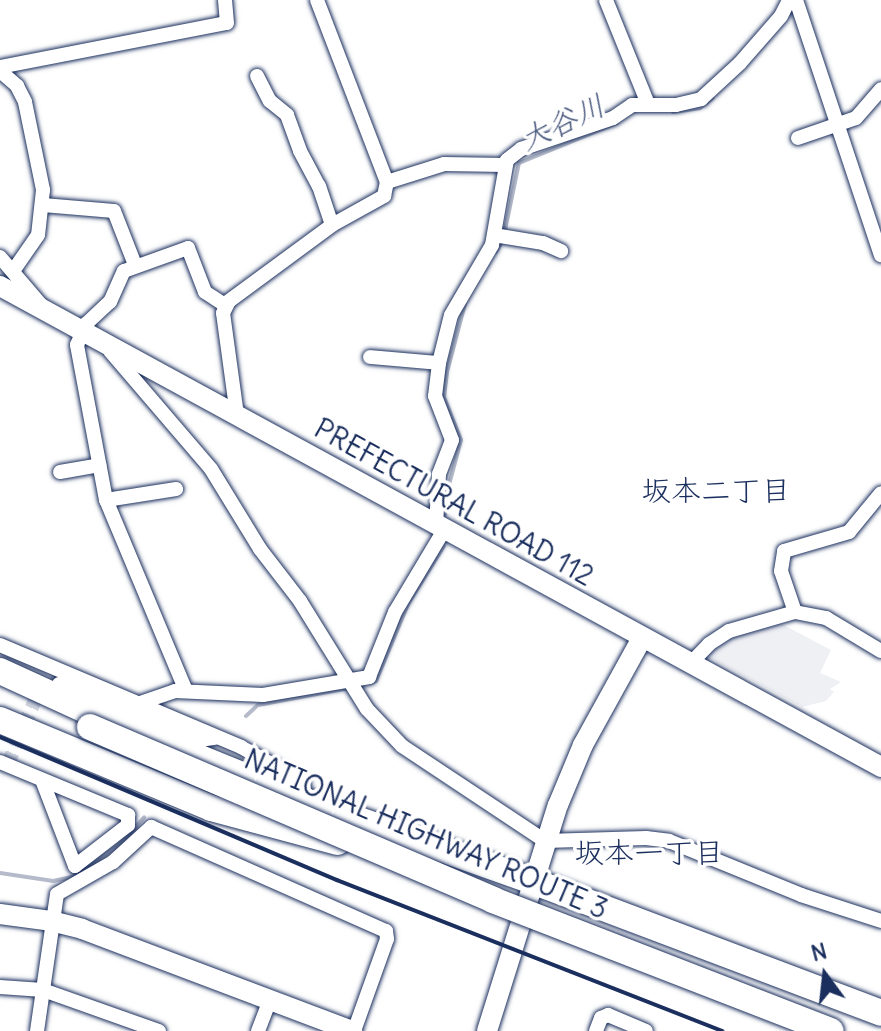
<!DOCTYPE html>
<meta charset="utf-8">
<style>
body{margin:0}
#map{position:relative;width:881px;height:1031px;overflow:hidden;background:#fff;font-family:Delius,"Klee One",sans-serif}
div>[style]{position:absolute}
.built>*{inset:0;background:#eff0f4}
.stream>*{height:4px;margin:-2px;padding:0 2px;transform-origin:2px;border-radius:2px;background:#b5bbca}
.street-tunnel>*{height:14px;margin-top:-7px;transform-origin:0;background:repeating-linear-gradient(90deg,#d1d5df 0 14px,transparent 0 21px)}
.roads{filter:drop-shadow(0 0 2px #1b2f5e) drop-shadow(0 0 2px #1b2f5e)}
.street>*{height:14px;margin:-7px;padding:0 7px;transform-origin:7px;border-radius:7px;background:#fff}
.secondary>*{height:20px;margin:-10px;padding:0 10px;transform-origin:10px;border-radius:10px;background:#fff}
.highway>*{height:26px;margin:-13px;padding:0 13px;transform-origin:13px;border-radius:13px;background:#fff}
.rail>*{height:4px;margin:-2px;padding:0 2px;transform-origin:2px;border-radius:2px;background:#1b2f5e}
.bridges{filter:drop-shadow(0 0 2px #1b2f5e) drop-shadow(0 0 2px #1b2f5e)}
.highway-bridge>*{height:26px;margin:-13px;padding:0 13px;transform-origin:13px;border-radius:13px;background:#fff}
span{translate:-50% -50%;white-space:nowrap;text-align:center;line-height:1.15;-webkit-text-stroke:7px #fff;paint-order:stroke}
.street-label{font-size:28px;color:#1b2f5e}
.water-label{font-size:30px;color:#49597e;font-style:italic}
.neighbourhood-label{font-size:30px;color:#1b2f5e}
.north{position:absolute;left:785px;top:935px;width:80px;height:80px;-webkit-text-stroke:6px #fff;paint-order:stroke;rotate:345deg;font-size:22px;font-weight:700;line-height:32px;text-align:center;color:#1b2f5e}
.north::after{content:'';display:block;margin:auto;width:28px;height:36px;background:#1b2f5e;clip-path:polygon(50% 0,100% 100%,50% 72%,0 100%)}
</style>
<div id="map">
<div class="built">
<div style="clip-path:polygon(778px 622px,831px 650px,820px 673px,841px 682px,830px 689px,834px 692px,826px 701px,802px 707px,704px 655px,730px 635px)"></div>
</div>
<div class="stream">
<div style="left:673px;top:112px;width:27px;rotate:-8deg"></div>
<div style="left:700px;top:108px;width:16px;rotate:-38deg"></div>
<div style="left:496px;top:252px;width:14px;rotate:-60deg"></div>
<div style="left:503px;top:240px;width:79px;rotate:-78.3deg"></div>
<div style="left:519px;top:163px;width:106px;rotate:-22.2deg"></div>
<div style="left:445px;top:514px;width:18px;rotate:-87deg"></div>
<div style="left:446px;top:496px;width:58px;rotate:-75deg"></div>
<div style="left:461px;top:440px;width:46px;rotate:-111.6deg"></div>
<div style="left:444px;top:397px;width:25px;rotate:-83deg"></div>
<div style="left:447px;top:372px;width:70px;rotate:-75.2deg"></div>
<div style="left:370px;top:683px;width:6px;rotate:-18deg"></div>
<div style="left:376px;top:681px;width:83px;rotate:-67.4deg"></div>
<div style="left:408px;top:604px;width:68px;rotate:-58.2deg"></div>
<div style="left:246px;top:716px;width:16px;rotate:-43deg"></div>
<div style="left:258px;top:705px;width:94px;rotate:-10.5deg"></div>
<div style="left:83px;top:871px;width:46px;rotate:-36.1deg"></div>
<div style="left:120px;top:844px;width:36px;rotate:-48deg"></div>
<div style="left:0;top:873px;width:54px;rotate:8.6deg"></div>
<div style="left:53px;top:881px;width:24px;rotate:-12deg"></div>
</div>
<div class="street-tunnel">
<div style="left:7px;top:766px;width:87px;rotate:-67deg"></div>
</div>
<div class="roads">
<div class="street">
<div style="left:317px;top:0;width:195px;rotate:69deg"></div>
<div style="left:606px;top:0;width:112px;rotate:68deg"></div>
<div style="left:796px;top:0;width:269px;rotate:71.6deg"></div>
<div style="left:0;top:67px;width:231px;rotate:-11deg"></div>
<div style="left:227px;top:23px;width:23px;rotate:-95deg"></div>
<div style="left:0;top:71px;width:23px;rotate:41deg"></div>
<div style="left:17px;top:86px;width:18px;rotate:63deg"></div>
<div style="left:25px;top:102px;width:90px;rotate:78.4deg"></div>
<div style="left:43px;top:190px;width:45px;rotate:96.3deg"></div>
<div style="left:38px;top:235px;width:44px;rotate:124.8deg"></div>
<div style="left:257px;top:76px;width:28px;rotate:63deg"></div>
<div style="left:270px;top:101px;width:22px;rotate:39deg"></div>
<div style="left:287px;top:115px;width:38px;rotate:70deg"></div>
<div style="left:300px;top:151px;width:40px;rotate:62deg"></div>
<div style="left:319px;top:186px;width:41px;rotate:71.6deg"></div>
<div style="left:798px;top:138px;width:61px;rotate:-19deg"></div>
<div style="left:856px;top:118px;width:38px;rotate:-49deg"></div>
<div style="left:43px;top:205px;width:71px;rotate:4.8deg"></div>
<div style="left:114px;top:211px;width:58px;rotate:68.7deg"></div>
<div style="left:494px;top:235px;width:50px;rotate:9.3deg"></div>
<div style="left:543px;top:243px;width:20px;rotate:24deg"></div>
<div style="left:0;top:257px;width:63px;rotate:49.5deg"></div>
<div style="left:110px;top:351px;width:155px;rotate:49.4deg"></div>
<div style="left:211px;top:469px;width:94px;rotate:58.5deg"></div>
<div style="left:260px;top:549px;width:66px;rotate:52.4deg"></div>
<div style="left:300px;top:601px;width:127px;rotate:58.2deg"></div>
<div style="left:367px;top:709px;width:51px;rotate:46.6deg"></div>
<div style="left:402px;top:746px;width:172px;rotate:33.6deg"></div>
<div style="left:545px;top:841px;width:101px;rotate:-1.7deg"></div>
<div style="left:646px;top:838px;width:23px;rotate:7deg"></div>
<div style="left:669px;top:841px;width:143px;rotate:22.2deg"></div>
<div style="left:801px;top:895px;width:84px;rotate:18deg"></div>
<div style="left:370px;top:357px;width:69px;rotate:5deg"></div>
<div style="left:237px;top:415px;width:103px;rotate:-97.8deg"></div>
<div style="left:223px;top:313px;width:13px;rotate:-63deg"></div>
<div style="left:229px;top:301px;width:128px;rotate:-36.4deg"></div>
<div style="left:332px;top:225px;width:60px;rotate:-29.1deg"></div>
<div style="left:384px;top:196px;width:14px;rotate:-78deg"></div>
<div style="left:387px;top:182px;width:60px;rotate:-17.5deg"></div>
<div style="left:444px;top:164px;width:61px;rotate:0.9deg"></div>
<div style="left:60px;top:472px;width:40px;rotate:-10deg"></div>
<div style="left:106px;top:500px;width:71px;rotate:-8.9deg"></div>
<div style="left:436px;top:525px;width:51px;rotate:-86.6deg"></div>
<div style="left:439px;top:474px;width:36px;rotate:-69deg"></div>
<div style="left:452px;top:440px;width:47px;rotate:-111.1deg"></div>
<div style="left:435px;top:396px;width:33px;rotate:-83deg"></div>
<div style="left:439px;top:363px;width:49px;rotate:-76deg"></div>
<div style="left:451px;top:315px;width:81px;rotate:-59.6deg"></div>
<div style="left:492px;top:245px;width:86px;rotate:-80deg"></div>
<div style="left:507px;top:160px;width:18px;rotate:-38deg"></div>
<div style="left:521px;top:149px;width:97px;rotate:-18.6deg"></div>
<div style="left:613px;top:118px;width:23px;rotate:-34deg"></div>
<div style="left:632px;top:105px;width:44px"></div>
<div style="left:676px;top:105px;width:26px;rotate:-13deg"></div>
<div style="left:701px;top:99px;width:53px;rotate:-42.7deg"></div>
<div style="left:740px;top:63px;width:62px;rotate:-48.9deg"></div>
<div style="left:781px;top:16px;width:18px;rotate:-63deg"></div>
<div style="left:795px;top:612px;width:43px;rotate:-108.9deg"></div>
<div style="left:781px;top:571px;width:20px;rotate:-81deg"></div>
<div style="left:784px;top:551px;width:68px;rotate:-16.3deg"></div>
<div style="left:849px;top:532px;width:50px;rotate:-50.6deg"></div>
<div style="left:0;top:645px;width:262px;rotate:22.9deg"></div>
<div style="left:241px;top:747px;width:71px;rotate:29.4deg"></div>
<div style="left:303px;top:782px;width:19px;rotate:84deg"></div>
<div style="left:689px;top:665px;width:29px;rotate:-46deg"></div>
<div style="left:709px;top:644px;width:24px;rotate:-33deg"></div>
<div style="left:729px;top:631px;width:69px;rotate:-16.1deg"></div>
<div style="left:795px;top:612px;width:32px;rotate:11deg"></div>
<div style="left:826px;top:618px;width:64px;rotate:31deg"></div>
<div style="left:59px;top:684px;width:146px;rotate:23deg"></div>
<div style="left:193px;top:741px;width:22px;rotate:-8deg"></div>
<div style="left:186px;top:691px;width:207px;rotate:-112.7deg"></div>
<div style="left:106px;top:500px;width:158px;rotate:-100.6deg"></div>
<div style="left:77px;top:345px;width:23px;rotate:-67deg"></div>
<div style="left:86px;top:324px;width:33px;rotate:-43deg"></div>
<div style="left:110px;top:302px;width:34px;rotate:-66deg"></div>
<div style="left:124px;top:271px;width:68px;rotate:-19.8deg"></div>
<div style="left:188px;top:248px;width:47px;rotate:68.9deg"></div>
<div style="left:205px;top:292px;width:24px;rotate:33deg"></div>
<div style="left:137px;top:704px;width:40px;rotate:-18.9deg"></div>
<div style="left:175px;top:691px;width:88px;rotate:2.6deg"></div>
<div style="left:263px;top:695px;width:108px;rotate:-9.6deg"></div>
<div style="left:369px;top:677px;width:70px;rotate:-68.2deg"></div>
<div style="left:395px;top:612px;width:96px;rotate:-59.1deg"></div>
<div style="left:0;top:762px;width:139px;rotate:22.5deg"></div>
<div style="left:128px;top:815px;width:10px;rotate:90deg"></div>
<div style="left:128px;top:825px;width:67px;rotate:142.3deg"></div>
<div style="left:75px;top:866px;width:92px;rotate:-111deg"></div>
<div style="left:0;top:987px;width:43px;rotate:4deg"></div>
<div style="left:43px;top:990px;width:123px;rotate:19.5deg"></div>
<div style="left:37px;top:1031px;width:138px;rotate:-81.7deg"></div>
<div style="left:57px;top:894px;width:64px;rotate:-29.7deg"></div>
<div style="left:113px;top:862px;width:52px;rotate:-42.6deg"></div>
<div style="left:151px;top:827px;width:257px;rotate:23.9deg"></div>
<div style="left:386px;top:931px;width:8px;rotate:83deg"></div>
<div style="left:387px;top:939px;width:98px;rotate:109.7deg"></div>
<div style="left:258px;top:1031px;width:34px;rotate:-69deg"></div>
<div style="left:596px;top:1031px;width:14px;rotate:-69deg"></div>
<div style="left:601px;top:1018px;width:8px;rotate:-23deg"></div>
<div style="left:608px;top:1015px;width:41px;rotate:22.8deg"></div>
</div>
<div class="secondary">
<div style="left:0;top:286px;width:1004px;rotate:28.63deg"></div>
<div style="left:0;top:914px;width:51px;rotate:7.8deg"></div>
<div style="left:51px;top:921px;width:32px;rotate:14deg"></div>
<div style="left:82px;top:929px;width:289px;rotate:20.7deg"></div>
<div style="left:487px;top:1031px;width:237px;rotate:-72.6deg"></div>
<div style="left:558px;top:805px;width:65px;rotate:-67.4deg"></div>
<div style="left:583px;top:745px;width:122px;rotate:-61.1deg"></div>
</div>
<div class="highway">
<div style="left:0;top:671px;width:118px;rotate:24.6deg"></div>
<div style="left:107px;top:720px;width:214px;rotate:22.2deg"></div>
<div style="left:305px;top:801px;width:241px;rotate:19.4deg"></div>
<div style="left:532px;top:881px;width:373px;rotate:20.7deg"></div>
<div style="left:0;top:720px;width:229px;rotate:22.6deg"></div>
<div style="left:211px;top:808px;width:131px;rotate:15deg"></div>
</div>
</div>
<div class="rail">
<div style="left:0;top:737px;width:366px;rotate:23deg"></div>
<div style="left:337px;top:880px;width:414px;rotate:21.4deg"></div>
</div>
<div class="bridges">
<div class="highway-bridge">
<div style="left:90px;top:727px;width:439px;rotate:23.2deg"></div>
<div style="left:493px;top:900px;width:362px;rotate:21.2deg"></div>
</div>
</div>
<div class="street-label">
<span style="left:454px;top:502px;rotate:29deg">PREFECTURAL ROAD 112</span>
<span style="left:426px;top:834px;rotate:23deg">NATIONAL HIGHWAY ROUTE 3</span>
</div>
<div class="water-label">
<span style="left:562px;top:122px;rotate:-25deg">大谷川</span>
</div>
<div class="neighbourhood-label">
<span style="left:716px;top:490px">坂本二丁目</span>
<span style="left:649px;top:852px">坂本一丁目</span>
</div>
<div class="north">N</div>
</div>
